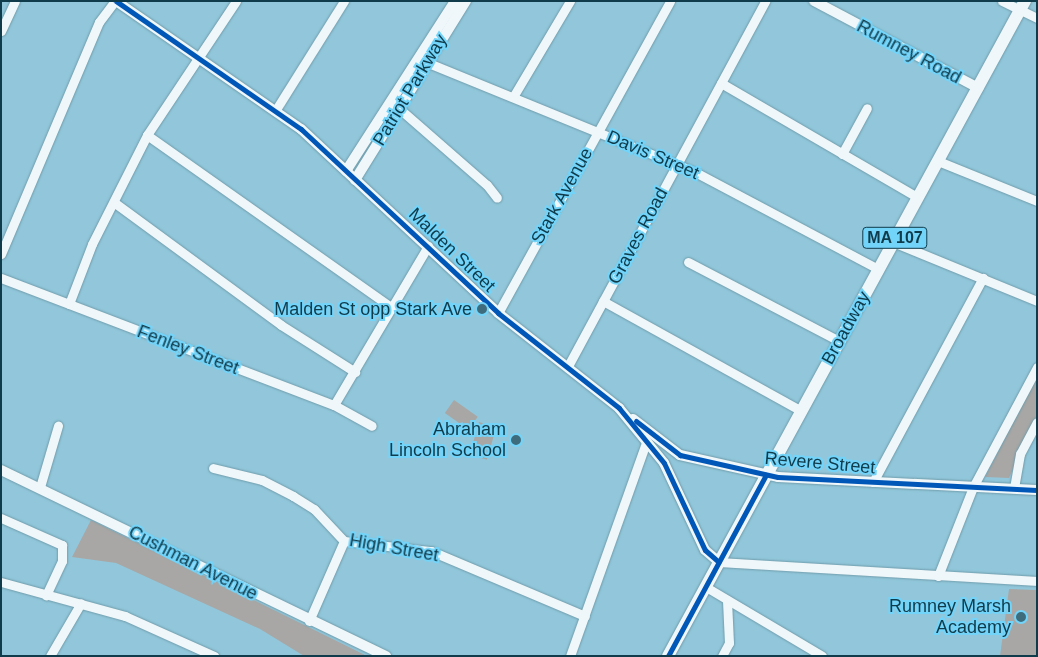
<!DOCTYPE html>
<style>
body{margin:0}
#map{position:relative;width:1038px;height:657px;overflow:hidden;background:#92c7db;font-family:Helvetica,sans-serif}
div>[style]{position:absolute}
.green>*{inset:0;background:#a8a7a5;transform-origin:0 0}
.roads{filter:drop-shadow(0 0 1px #6f9cab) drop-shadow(0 0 1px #6f9cab)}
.minor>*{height:9px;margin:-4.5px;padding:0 4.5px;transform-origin:4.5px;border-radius:4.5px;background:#eff7fa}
.tertiary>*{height:10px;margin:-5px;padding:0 5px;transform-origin:5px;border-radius:5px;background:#eff7fa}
.primary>*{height:12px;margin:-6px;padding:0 6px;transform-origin:6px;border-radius:6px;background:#eff7fa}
.cycleway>*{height:5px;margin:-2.5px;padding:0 2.5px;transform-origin:2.5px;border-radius:2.5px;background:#0057b8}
.dots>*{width:14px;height:14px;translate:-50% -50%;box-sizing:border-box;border:2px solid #73d4fa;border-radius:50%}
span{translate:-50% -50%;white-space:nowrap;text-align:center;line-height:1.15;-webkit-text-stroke:4px #73d4fa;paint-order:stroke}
.shield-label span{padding:1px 4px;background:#73d4fa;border:1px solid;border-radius:4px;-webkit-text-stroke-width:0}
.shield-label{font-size:16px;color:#103b4a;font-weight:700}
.street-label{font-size:18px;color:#103b4a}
.poi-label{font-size:18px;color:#103b4a}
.right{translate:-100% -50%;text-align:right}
.frame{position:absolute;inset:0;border:2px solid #103b4a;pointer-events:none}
</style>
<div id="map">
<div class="green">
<div style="clip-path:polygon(1037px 376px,1037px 415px,1009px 478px,985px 477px)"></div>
<div style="left:454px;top:400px;width:29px;height:16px;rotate:35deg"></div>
<div style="left:479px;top:422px;width:18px;height:34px;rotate:16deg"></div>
<div style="clip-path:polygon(91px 520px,367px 656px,304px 656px,260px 629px,116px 563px,72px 557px)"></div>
<div style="clip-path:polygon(1009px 589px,1037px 590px,1037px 656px,1000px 656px)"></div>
</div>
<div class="roads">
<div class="minor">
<div style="left:1002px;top:1px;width:39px;rotate:26deg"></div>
<div style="left:1px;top:31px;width:33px;rotate:-65deg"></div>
<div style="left:421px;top:60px;width:296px;rotate:22.2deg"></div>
<div style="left:695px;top:172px;width:207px;rotate:27.9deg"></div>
<div style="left:721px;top:83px;width:227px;rotate:30.2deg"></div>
<div style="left:513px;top:97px;width:112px;rotate:-59.3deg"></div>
<div style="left:394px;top:104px;width:123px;rotate:41.1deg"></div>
<div style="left:487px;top:185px;width:16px;rotate:52deg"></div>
<div style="left:275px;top:111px;width:130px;rotate:-57.9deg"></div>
<div style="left:147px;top:135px;width:300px;rotate:35.2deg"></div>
<div style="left:842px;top:154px;width:52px;rotate:-61.5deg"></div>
<div style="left:938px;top:161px;width:107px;rotate:22deg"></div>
<div style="left:115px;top:203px;width:206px;rotate:36.3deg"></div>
<div style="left:281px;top:325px;width:88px;rotate:32.4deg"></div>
<div style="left:893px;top:242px;width:156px;rotate:22.3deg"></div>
<div style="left:1px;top:254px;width:252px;rotate:-67.1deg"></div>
<div style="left:99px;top:22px;width:26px;rotate:-53deg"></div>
<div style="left:688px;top:262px;width:170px;rotate:27.6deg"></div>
<div style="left:1px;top:278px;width:356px;rotate:20.9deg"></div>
<div style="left:334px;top:405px;width:43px;rotate:28.9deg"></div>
<div style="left:603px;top:301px;width:225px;rotate:29deg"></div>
<div style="left:69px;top:304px;width:64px;rotate:-69deg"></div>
<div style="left:92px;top:244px;width:122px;rotate:-63.2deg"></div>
<div style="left:147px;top:135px;width:161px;rotate:-56.4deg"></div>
<div style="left:498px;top:313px;width:356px;rotate:-61.1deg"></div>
<div style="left:568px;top:366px;width:415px;rotate:-61.6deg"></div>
<div style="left:334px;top:405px;width:185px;rotate:-59.4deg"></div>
<div style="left:213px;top:468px;width:50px;rotate:13.8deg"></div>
<div style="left:262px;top:480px;width:35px;rotate:27deg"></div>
<div style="left:293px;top:496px;width:25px;rotate:32deg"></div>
<div style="left:314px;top:509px;width:44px;rotate:46.8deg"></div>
<div style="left:344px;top:541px;width:88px;rotate:6.6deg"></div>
<div style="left:431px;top:551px;width:167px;rotate:22.9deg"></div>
<div style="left:873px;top:482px;width:232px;rotate:-61.7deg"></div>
<div style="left:40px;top:487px;width:64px;rotate:-73.6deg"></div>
<div style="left:1014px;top:488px;width:35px;rotate:-80deg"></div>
<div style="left:1020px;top:454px;width:36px;rotate:-62deg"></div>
<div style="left:1px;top:518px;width:67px;rotate:23.9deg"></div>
<div style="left:62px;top:545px;width:16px;rotate:90deg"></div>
<div style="left:62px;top:561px;width:38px;rotate:115deg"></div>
<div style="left:719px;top:562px;width:319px;rotate:3.4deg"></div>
<div style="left:938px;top:576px;width:96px;rotate:-68.5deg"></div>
<div style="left:973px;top:487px;width:136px;rotate:-61.9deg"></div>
<div style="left:1px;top:582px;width:129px;rotate:15.3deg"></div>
<div style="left:125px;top:616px;width:98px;rotate:24.2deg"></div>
<div style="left:706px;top:587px;width:135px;rotate:30.7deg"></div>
<div style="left:309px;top:621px;width:87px;rotate:-66.4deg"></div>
<div style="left:50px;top:656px;width:61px;rotate:-59.7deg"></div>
<div style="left:570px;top:656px;width:227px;rotate:-70.4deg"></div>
<div style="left:722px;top:656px;width:15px;rotate:-62deg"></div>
<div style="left:729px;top:643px;width:43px;rotate:-92.7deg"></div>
</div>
<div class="tertiary">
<div style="left:116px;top:1px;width:225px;rotate:34.7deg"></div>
<div style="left:301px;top:129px;width:270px;rotate:43deg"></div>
<div style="left:498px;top:313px;width:154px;rotate:38.1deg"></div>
<div style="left:619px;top:408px;width:71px;rotate:50.7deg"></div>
<div style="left:664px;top:463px;width:96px;rotate:64.8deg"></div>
<div style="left:705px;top:550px;width:18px;rotate:41deg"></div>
<div style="left:814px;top:1px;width:186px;rotate:27.9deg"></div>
<div style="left:346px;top:171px;width:202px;rotate:-57.3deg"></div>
<div style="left:355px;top:180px;width:211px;rotate:-58.2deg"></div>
<div style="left:633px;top:419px;width:59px;rotate:37.5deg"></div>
<div style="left:680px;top:455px;width:100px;rotate:12.7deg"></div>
<div style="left:778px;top:477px;width:259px;rotate:2.9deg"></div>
<div style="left:1px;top:470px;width:428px;rotate:25.8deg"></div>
</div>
<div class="primary">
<div style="left:668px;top:656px;width:746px;rotate:-61.41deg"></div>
</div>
</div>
<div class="cycleway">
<div style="left:116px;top:1px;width:225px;rotate:34.7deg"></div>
<div style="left:301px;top:129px;width:270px;rotate:43deg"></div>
<div style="left:498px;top:313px;width:154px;rotate:38.1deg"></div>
<div style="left:619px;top:408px;width:71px;rotate:50.7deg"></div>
<div style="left:664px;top:463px;width:96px;rotate:64.8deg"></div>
<div style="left:705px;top:550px;width:18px;rotate:41deg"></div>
<div style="left:636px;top:421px;width:56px;rotate:37.7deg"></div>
<div style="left:680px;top:455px;width:100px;rotate:12.7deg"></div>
<div style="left:778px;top:477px;width:259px;rotate:2.9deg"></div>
<div style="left:668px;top:656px;width:206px;rotate:-61.6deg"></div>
</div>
<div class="dots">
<div style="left:482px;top:309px;background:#3e6c7d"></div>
<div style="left:516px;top:440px;background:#3e6c7d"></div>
<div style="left:1021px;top:617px;background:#3e6c7d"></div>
</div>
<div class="shield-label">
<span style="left:895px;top:238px">MA 107</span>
</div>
<div class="street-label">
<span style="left:909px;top:52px;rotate:28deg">Rumney Road</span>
<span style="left:410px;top:90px;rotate:-59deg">Patriot Parkway</span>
<span style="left:653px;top:155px;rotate:23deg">Davis Street</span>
<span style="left:562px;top:196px;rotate:-61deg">Stark Avenue</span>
<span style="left:638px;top:236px;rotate:-62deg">Graves Road</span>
<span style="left:452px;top:250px;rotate:44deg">Malden Street</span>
<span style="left:846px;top:328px;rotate:-61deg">Broadway</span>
<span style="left:188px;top:350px;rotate:21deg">Fenley Street</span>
<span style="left:820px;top:463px;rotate:5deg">Revere Street</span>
<span style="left:394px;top:548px;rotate:10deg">High Street</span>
<span style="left:193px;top:563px;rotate:27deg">Cushman Avenue</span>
</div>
<div class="poi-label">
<span class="right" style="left:472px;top:309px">Malden St opp Stark Ave</span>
<span class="right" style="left:506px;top:440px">Abraham<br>Lincoln School</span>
<span class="right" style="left:1011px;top:617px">Rumney Marsh<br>Academy</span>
</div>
<div class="frame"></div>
</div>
